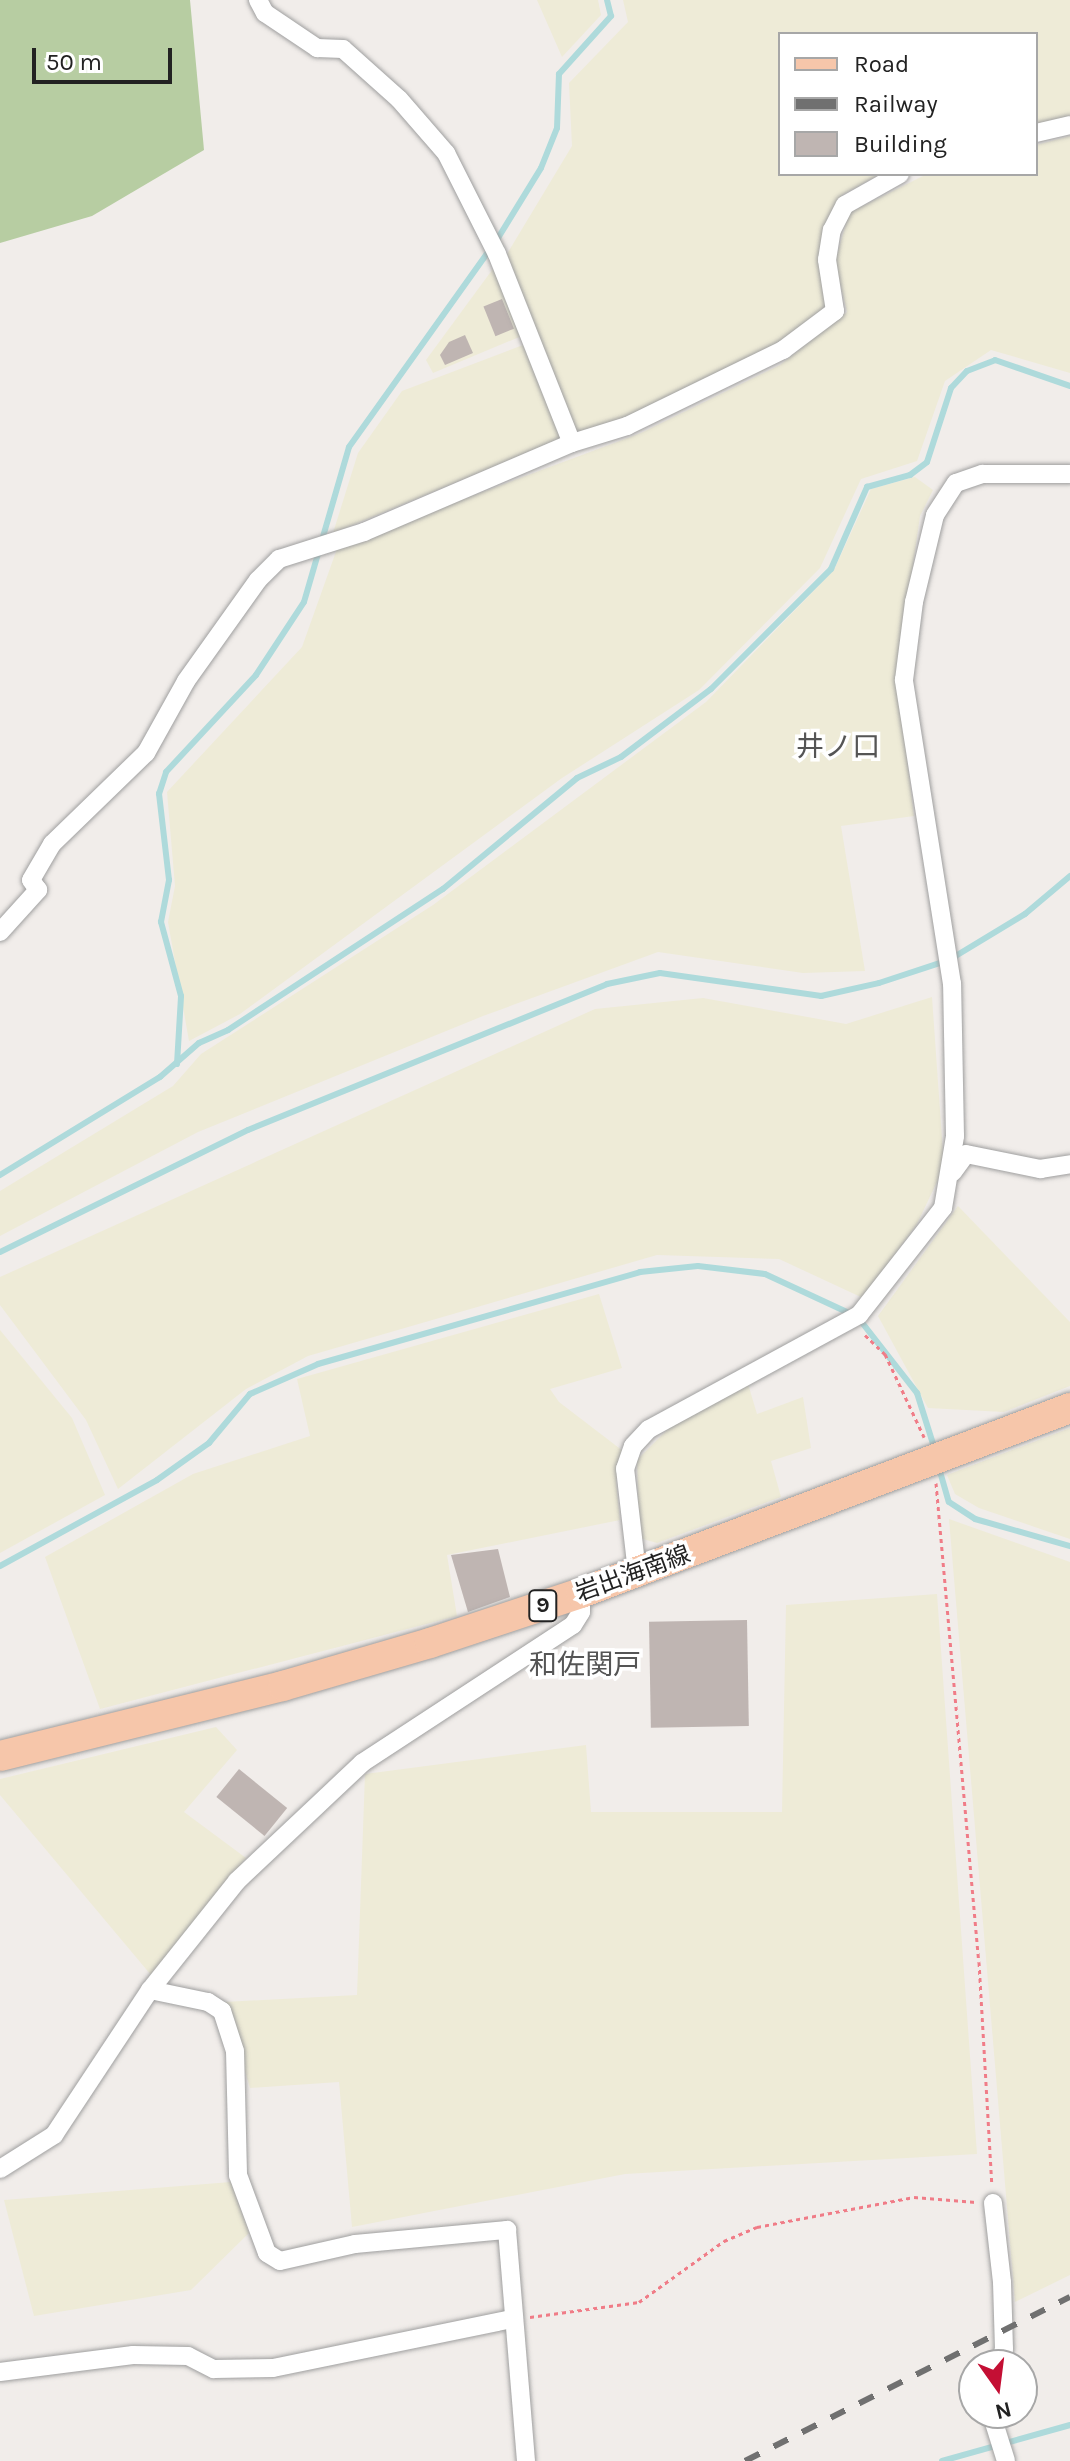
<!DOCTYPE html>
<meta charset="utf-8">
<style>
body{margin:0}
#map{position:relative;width:1070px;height:2461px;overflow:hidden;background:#f1edea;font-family:Karla,"Noto Sans JP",sans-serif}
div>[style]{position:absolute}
.farmland>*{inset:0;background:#eeebd7}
.forest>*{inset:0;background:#b7cda2}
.stream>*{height:6px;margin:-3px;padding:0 3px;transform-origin:3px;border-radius:3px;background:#aedadb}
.building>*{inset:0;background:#bfb5b2;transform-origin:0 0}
.path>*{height:3px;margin-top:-1.5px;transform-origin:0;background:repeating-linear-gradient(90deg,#f07c87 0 4px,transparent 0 8px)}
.roads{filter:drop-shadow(0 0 2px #9f9f9f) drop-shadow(0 0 2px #9f9f9f)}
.minor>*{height:18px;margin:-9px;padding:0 9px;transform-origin:9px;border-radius:9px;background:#fff}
.primary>*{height:30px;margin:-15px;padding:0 15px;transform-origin:15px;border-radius:15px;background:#f6c6aa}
.rail>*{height:6px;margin-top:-3px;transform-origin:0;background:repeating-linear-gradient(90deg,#707070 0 16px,transparent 0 32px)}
span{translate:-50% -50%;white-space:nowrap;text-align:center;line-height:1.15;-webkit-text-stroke:7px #fff;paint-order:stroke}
.shield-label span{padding:2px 6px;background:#fff;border:2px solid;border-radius:6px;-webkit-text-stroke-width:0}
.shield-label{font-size:22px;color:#222;font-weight:700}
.street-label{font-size:24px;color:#222}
.quarter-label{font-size:28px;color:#555}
.legend{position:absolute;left:778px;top:32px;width:260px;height:144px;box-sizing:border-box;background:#fff;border:2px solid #a7a7a7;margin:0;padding:10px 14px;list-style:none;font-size:24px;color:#222}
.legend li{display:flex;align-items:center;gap:16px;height:40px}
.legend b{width:40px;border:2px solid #a7a7a7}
.north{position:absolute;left:958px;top:2349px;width:80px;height:80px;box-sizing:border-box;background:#fff;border:2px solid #a7a7a7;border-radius:50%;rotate:166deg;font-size:22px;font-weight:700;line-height:32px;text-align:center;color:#222}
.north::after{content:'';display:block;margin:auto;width:28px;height:36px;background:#c40f34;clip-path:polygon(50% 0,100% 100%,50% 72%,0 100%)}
.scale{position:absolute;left:32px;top:48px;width:140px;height:36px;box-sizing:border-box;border:4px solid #222;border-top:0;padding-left:10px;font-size:24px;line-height:28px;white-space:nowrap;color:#222;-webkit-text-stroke:6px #fff;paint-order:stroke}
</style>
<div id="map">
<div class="farmland">
<div style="clip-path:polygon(537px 0,598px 0,601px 15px,562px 57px)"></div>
<div style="clip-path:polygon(623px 0,1070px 0,1070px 116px,1036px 125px,1036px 34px,780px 34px,780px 174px,880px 174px,842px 195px,821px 241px,827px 306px,783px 341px,626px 419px,575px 433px,507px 254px,572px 146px,569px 83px,628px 22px)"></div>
<div style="clip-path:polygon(1070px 136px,1070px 373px,991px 350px,945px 381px,917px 461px,861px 479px,820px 568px,699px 690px,562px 778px,240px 1014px,189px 1041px,168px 922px,175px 886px,167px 792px,302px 647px,338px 546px,641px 433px,780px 365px,847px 312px,835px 262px,849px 213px,927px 174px,1036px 174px,1036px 145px)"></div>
<div style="clip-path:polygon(495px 266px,524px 335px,433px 373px,426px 360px)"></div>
<div style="clip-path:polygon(523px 345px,561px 439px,333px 533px,358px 453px,402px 391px)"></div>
<div style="clip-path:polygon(915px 477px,933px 490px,920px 516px,897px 678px,914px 816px,841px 826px,865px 971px,803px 973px,658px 952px,483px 1016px,198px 1132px,0 1236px,0 1191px,173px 1086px,201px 1054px,433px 905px,706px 702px,834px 570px,871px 489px)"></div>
<div style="clip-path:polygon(932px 997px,944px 1167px,917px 1224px,863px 1298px,779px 1259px,657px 1255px,308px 1356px,246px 1389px,118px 1489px,86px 1420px,0 1305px,0 1277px,595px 1009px,703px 998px,846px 1024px)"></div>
<div style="clip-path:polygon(958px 1206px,1070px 1322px,1070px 1386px,1004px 1412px,928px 1408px,878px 1316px)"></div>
<div style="clip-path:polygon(599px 1294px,622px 1368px,550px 1389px,559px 1402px,623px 1451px,616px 1482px,620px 1520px,447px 1555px,457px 1616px,100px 1709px,45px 1557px,193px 1474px,310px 1436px,297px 1379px)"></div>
<div style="clip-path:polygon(0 1330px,72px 1418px,105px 1495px,0 1553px)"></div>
<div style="clip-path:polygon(748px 1384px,757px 1414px,803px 1397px,811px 1448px,771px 1461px,781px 1497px,657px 1543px,639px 1538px,637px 1460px,672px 1425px)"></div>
<div style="clip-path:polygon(1070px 1428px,1070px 1539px,979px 1508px,955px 1494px,947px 1475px)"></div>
<div style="clip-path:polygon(949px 1519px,1070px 1562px,1070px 2275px,1015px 2302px)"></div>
<div style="clip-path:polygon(937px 1594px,977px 2154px,625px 2174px,352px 2227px,339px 2082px,250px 2088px,224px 2002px,357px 1995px,365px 1774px,586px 1745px,591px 1812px,782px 1812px,786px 1605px)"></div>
<div style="clip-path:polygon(216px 1727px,237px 1750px,184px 1812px,246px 1858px,151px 1975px,0 1795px,0 1779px)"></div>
<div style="clip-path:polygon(231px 2182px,249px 2233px,191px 2290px,34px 2316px,4px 2200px)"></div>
</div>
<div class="forest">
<div style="clip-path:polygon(0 0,190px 0,204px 150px,92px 216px,0 243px)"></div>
</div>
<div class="stream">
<div style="left:177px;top:1064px;width:68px;rotate:-86.6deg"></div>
<div style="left:181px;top:996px;width:77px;rotate:-105.1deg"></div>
<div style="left:161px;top:922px;width:43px;rotate:-79.2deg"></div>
<div style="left:169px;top:880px;width:87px;rotate:-96.6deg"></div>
<div style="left:159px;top:794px;width:23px;rotate:-72deg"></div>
<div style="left:166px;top:772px;width:132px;rotate:-47.1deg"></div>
<div style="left:256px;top:675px;width:87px;rotate:-56.7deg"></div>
<div style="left:304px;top:602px;width:161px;rotate:-73.8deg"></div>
<div style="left:349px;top:447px;width:257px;rotate:-54.5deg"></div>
<div style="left:498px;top:238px;width:82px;rotate:-58.4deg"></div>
<div style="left:541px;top:168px;width:43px;rotate:-68.2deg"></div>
<div style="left:557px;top:128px;width:54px;rotate:-87.9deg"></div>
<div style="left:559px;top:74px;width:78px;rotate:-48.1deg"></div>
<div style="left:611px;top:16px;width:16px;rotate:-104deg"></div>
<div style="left:0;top:1175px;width:188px;rotate:-31.5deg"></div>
<div style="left:160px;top:1077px;width:52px;rotate:-41.1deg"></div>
<div style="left:199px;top:1043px;width:32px;rotate:-24deg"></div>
<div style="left:228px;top:1030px;width:257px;rotate:-33.3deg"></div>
<div style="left:443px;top:889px;width:174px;rotate:-39.6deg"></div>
<div style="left:577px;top:778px;width:49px;rotate:-25.5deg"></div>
<div style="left:621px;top:757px;width:113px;rotate:-37.1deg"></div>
<div style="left:711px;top:689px;width:170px;rotate:-45deg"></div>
<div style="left:831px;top:569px;width:90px;rotate:-66.3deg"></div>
<div style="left:867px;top:487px;width:45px;rotate:-15.6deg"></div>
<div style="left:910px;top:475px;width:21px;rotate:-37deg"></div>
<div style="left:927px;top:462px;width:78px;rotate:-72deg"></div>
<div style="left:951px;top:388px;width:23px;rotate:-47deg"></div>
<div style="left:967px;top:371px;width:30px;rotate:-21deg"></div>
<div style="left:995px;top:360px;width:79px;rotate:19.1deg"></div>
<div style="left:0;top:1252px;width:276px;rotate:-26.2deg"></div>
<div style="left:248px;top:1130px;width:388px;rotate:-22.1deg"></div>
<div style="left:607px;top:984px;width:54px;rotate:-11.7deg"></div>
<div style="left:660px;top:973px;width:163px;rotate:8.1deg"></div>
<div style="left:821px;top:996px;width:59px;rotate:-12.6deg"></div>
<div style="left:879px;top:983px;width:74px;rotate:-18.2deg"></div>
<div style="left:949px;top:960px;width:89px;rotate:-31.2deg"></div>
<div style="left:1025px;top:914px;width:59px;rotate:-40.2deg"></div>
<div style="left:860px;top:1320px;width:93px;rotate:52deg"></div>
<div style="left:917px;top:1393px;width:60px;rotate:72.5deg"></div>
<div style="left:939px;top:1468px;width:35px;rotate:74deg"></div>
<div style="left:949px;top:1502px;width:31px;rotate:33deg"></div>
<div style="left:975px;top:1519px;width:99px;rotate:15.9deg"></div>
<div style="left:0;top:1566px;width:179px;rotate:-28.7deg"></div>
<div style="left:157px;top:1480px;width:64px;rotate:-35.4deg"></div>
<div style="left:209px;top:1443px;width:64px;rotate:-50.1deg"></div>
<div style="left:250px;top:1394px;width:74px;rotate:-23.8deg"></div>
<div style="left:318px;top:1364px;width:335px;rotate:-15.9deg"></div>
<div style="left:640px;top:1272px;width:58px;rotate:-5.9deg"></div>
<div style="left:698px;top:1266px;width:67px;rotate:6.8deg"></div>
<div style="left:765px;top:1274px;width:95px;rotate:24.9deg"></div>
<div style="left:942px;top:2461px;width:133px;rotate:-15.7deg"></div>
</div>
<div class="building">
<div style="left:502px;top:299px;width:32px;height:20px;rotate:68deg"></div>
<div style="clip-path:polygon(465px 335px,473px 353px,445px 365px,440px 355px,449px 342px)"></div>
<div style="clip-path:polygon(498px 1549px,510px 1597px,468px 1612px,451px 1555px)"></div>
<div style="left:747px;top:1620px;width:106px;height:98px;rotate:89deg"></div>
<div style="left:239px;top:1769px;width:62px;height:36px;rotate:39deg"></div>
</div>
<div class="path">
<div style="left:865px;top:1335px;width:28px;rotate:44deg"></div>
<div style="left:885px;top:1354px;width:92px;rotate:64.8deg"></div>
<div style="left:936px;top:1483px;width:481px;rotate:84.9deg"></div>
<div style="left:979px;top:1962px;width:223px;rotate:86.7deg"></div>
<div style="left:530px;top:2317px;width:110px;rotate:-7.8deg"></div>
<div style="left:639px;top:2302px;width:105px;rotate:-35.7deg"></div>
<div style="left:724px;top:2241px;width:36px;rotate:-23deg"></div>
<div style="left:757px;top:2227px;width:160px;rotate:-10.8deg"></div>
<div style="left:914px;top:2197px;width:62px;rotate:4.6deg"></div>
</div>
<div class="roads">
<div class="minor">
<div style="left:258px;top:0;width:15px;rotate:62deg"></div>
<div style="left:265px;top:13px;width:63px;rotate:33.9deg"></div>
<div style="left:317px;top:48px;width:26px;rotate:2deg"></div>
<div style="left:343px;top:49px;width:75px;rotate:41.8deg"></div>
<div style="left:399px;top:99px;width:72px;rotate:49deg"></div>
<div style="left:446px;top:153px;width:113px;rotate:63.2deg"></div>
<div style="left:497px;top:254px;width:203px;rotate:68.4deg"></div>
<div style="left:1036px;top:133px;width:35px;rotate:-13deg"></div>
<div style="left:0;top:932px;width:57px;rotate:-47.9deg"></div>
<div style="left:38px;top:890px;width:12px;rotate:-125deg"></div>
<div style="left:31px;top:880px;width:42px;rotate:-59.7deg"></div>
<div style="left:52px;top:844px;width:131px;rotate:-44.1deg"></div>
<div style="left:146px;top:753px;width:82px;rotate:-60.9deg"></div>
<div style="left:186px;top:681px;width:124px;rotate:-54.5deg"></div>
<div style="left:258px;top:580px;width:30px;rotate:-45deg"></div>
<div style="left:279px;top:559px;width:89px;rotate:-17.6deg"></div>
<div style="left:364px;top:532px;width:226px;rotate:-23.2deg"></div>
<div style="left:572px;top:443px;width:58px;rotate:-17.2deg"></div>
<div style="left:627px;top:426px;width:174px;rotate:-26deg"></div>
<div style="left:783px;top:350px;width:65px;rotate:-36.9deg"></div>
<div style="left:835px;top:311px;width:52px;rotate:-98.9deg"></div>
<div style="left:827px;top:260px;width:30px;rotate:-81deg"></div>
<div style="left:832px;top:230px;width:28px;rotate:-63deg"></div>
<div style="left:845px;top:205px;width:63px;rotate:-29.4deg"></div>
<div style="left:953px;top:1172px;width:22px;rotate:-54deg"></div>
<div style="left:966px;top:1154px;width:76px;rotate:11.5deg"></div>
<div style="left:1040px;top:1169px;width:30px;rotate:-9deg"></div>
<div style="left:637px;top:1572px;width:104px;rotate:-96.6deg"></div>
<div style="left:625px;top:1469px;width:24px;rotate:-71deg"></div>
<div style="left:633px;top:1446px;width:23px;rotate:-47deg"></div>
<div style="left:649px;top:1429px;width:239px;rotate:-28.5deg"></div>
<div style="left:859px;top:1315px;width:136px;rotate:-51.9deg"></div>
<div style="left:943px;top:1208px;width:73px;rotate:-80.5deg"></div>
<div style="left:955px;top:1136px;width:152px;rotate:-91.1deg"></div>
<div style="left:952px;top:984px;width:308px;rotate:-99deg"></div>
<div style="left:904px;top:680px;width:79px;rotate:-82.7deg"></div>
<div style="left:914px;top:602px;width:89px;rotate:-76.4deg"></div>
<div style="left:935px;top:515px;width:38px;rotate:-57deg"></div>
<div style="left:956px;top:483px;width:28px;rotate:-19deg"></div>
<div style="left:982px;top:474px;width:88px"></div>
<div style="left:150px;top:1990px;width:59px;rotate:11.7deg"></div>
<div style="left:208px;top:2002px;width:17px;rotate:33deg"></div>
<div style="left:222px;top:2011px;width:42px;rotate:72deg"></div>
<div style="left:235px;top:2051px;width:124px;rotate:88.6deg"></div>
<div style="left:238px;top:2175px;width:83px;rotate:69.6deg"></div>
<div style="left:267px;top:2253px;width:15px;rotate:32deg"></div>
<div style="left:280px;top:2261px;width:77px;rotate:-12.8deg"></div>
<div style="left:355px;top:2244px;width:153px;rotate:-5.3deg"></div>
<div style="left:507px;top:2230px;width:232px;rotate:85.3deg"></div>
<div style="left:0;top:2169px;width:64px;rotate:-32.2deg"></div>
<div style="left:54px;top:2135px;width:174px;rotate:-56.5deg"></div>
<div style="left:150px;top:1990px;width:139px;rotate:-51.4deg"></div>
<div style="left:237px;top:1881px;width:172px;rotate:-43.3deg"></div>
<div style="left:362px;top:1763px;width:252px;rotate:-33.2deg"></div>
<div style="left:573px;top:1625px;width:15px;rotate:-58deg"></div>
<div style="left:581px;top:1612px;width:19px;rotate:-90deg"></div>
<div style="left:993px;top:2203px;width:80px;rotate:83.5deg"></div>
<div style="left:1002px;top:2282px;width:67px;rotate:88.3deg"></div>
<div style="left:1004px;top:2349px;width:17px;rotate:107deg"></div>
<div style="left:0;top:2372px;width:134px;rotate:-7.3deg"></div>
<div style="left:133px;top:2355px;width:55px;rotate:1deg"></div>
<div style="left:188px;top:2356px;width:29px;rotate:27deg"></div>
<div style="left:214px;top:2369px;width:59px;rotate:-1deg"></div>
<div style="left:273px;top:2368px;width:243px;rotate:-11.6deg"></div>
<div style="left:991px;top:2413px;width:50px;rotate:72.6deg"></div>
</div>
<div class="primary">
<div style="left:0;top:1756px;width:292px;rotate:-13.9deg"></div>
<div style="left:283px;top:1686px;width:153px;rotate:-16.3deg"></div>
<div style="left:430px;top:1643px;width:159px;rotate:-18.3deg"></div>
<div style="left:581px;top:1593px;width:523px;rotate:-20.72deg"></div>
</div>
</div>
<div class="rail">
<div style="left:745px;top:2461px;width:364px;rotate:-26.8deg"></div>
</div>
<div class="shield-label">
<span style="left:543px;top:1606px">9</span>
</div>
<div class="street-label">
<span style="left:633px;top:1574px;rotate:-20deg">岩出海南線</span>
</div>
<div class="quarter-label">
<span style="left:838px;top:747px">井ノ口</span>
<span style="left:585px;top:1665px">和佐関戸</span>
</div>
<ul class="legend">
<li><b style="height:10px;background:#f6c6aa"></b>Road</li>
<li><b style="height:10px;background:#707070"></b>Railway</li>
<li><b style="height:22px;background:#bfb5b2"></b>Building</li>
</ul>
<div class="north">N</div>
<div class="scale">50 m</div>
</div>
